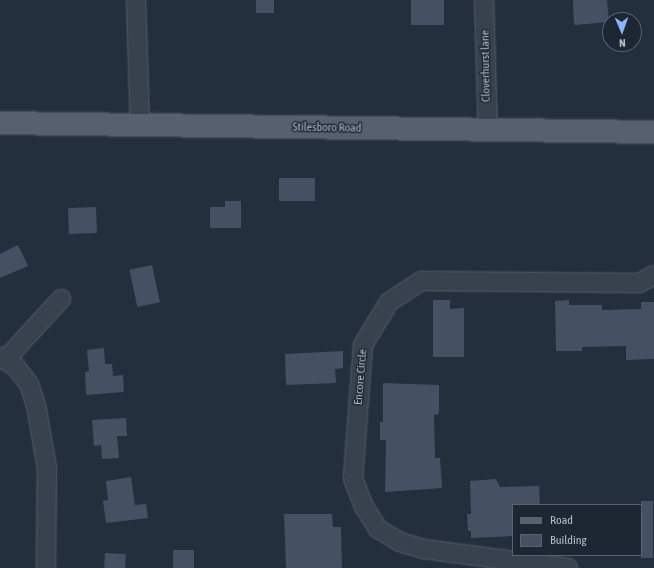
<!DOCTYPE html>
<style>
body{margin:0}
#map{position:relative;width:654px;height:568px;overflow:hidden;background:#242f3e;font-family:"Asap Condensed",sans-serif}
div>[style]{position:absolute}
.building>*{inset:0;background:#455162;transform-origin:0 0}
.roads{filter:drop-shadow(0 0 1px #565f6c) drop-shadow(0 0 1px #565f6c)}
.minor>*{height:18px;margin:-9px;padding:0 9px;transform-origin:9px;border-radius:9px;background:#38414e}
.major>*{height:22px;margin:-11px;padding:0 11px;transform-origin:11px;border-radius:11px;background:#56606e}
span{translate:-50% -50%;white-space:nowrap;text-align:center;line-height:1.15;-webkit-text-stroke:3px #1d2633;paint-order:stroke}
.street-label{font-size:12px;color:#b4bcc9}
.legend{position:absolute;left:512px;top:504px;width:130px;height:52px;box-sizing:border-box;background:#1d2633;border:1px solid #59626f;margin:0;padding:5px 7px;list-style:none;font-size:12px;color:#b4bcc9}
.legend li{display:flex;align-items:center;gap:8px;height:20px}
.legend b{width:20px;border:1px solid #59626f}
.north{position:absolute;left:602px;top:12px;width:40px;height:40px;box-sizing:border-box;background:#1d2633;border:1px solid #59626f;border-radius:50%;rotate:178deg;font-size:11px;font-weight:700;line-height:16px;text-align:center;color:#b4bcc9}
.north::after{content:'';display:block;margin:auto;width:14px;height:18px;background:#8ab4f8;clip-path:polygon(50% 0,100% 100%,50% 72%,0 100%)}
</style>
<div id="map">
<div class="building">
<div style="left:256px;top:0;width:18px;height:13px"></div>
<div style="left:411px;top:0;width:33px;height:25px"></div>
<div style="clip-path:polygon(573px 0,607px 0,609px 22px,574px 25px)"></div>
<div style="left:315px;top:178px;width:23px;height:36px;rotate:90deg"></div>
<div style="clip-path:polygon(225px 201px,241px 201px,241px 228px,210px 228px,210px 207px,225px 207px)"></div>
<div style="left:96px;top:207px;width:26px;height:28px;rotate:88deg"></div>
<div style="clip-path:polygon(18px 245px,28px 266px,0 278px,0 254px)"></div>
<div style="left:152px;top:265px;width:38px;height:23px;rotate:78deg"></div>
<div style="clip-path:polygon(433px 300px,450px 300px,450px 309px,464px 308px,464px 357px,433px 357px)"></div>
<div style="clip-path:polygon(569px 300px,569px 305px,602px 305px,602px 310px,641px 309px,641px 302px,654px 302px,654px 359px,626px 360px,626px 346px,582px 347px,582px 351px,556px 351px,555px 301px)"></div>
<div style="clip-path:polygon(104px 348px,105px 364px,112px 364px,113px 376px,123px 375px,124px 392px,86px 395px,85px 372px,89px 371px,87px 350px)"></div>
<div style="clip-path:polygon(343px 351px,343px 368px,335px 369px,336px 383px,286px 385px,285px 354px)"></div>
<div style="clip-path:polygon(383px 383px,439px 385px,439px 414px,434px 415px,435px 458px,440px 458px,442px 488px,385px 492px,386px 440px,380px 440px,380px 422px,383px 422px)"></div>
<div style="clip-path:polygon(126px 418px,127px 436px,117px 436px,119px 458px,102px 459px,101px 445px,94px 446px,92px 420px)"></div>
<div style="clip-path:polygon(131px 477px,135px 505px,146px 504px,148px 518px,106px 523px,103px 501px,108px 500px,106px 481px)"></div>
<div style="clip-path:polygon(496px 479px,500px 487px,539px 486px,540px 505px,513px 505px,513px 536px,471px 538px,471px 531px,468px 531px,467px 514px,471px 514px,470px 481px)"></div>
<div style="left:641px;top:501px;width:12px;height:57px"></div>
<div style="clip-path:polygon(284px 514px,332px 514px,333px 527px,341px 527px,342px 568px,286px 568px)"></div>
<div style="left:173px;top:550px;width:21px;height:18px"></div>
<div style="left:105px;top:553px;width:21px;height:15px;rotate:3deg"></div>
</div>
<div class="roads">
<div class="minor">
<div style="left:136px;top:0;width:126px;rotate:88.2deg"></div>
<div style="left:484px;top:0;width:131px;rotate:88.3deg"></div>
<div style="left:0;top:357px;width:19px;rotate:32deg"></div>
<div style="left:16px;top:367px;width:21px;rotate:53deg"></div>
<div style="left:29px;top:384px;width:22px;rotate:72deg"></div>
<div style="left:36px;top:405px;width:64px;rotate:80.1deg"></div>
<div style="left:47px;top:468px;width:100px;rotate:90.6deg"></div>
<div style="left:5px;top:360px;width:83px;rotate:-47.4deg"></div>
<div style="left:568px;top:568px;width:145px;rotate:-172.5deg"></div>
<div style="left:424px;top:549px;width:25px;rotate:-164deg"></div>
<div style="left:400px;top:542px;width:26px;rotate:-149deg"></div>
<div style="left:378px;top:529px;width:26px;rotate:-122deg"></div>
<div style="left:364px;top:507px;width:31px;rotate:-111deg"></div>
<div style="left:353px;top:478px;width:133px;rotate:-85.7deg"></div>
<div style="left:363px;top:345px;width:50px;rotate:-58.8deg"></div>
<div style="left:389px;top:302px;width:38px;rotate:-33deg"></div>
<div style="left:421px;top:281px;width:218px;rotate:0.5deg"></div>
<div style="left:639px;top:283px;width:17px;rotate:-28deg"></div>
</div>
<div class="major">
<div style="left:0;top:123px;width:654px;rotate:0.79deg"></div>
</div>
</div>
<div class="street-label">
<span style="left:486px;top:66px;rotate:-91deg">Cloverhurst lane</span>
<span style="left:327px;top:128px;rotate:1deg">Stilesboro Road</span>
<span style="left:361px;top:377px;rotate:-85deg">Encore Circle</span>
</div>
<ul class="legend">
<li><b style="height:5px;background:#56606e"></b>Road</li>
<li><b style="height:11px;background:#455162"></b>Building</li>
</ul>
<div class="north">N</div>
</div>
